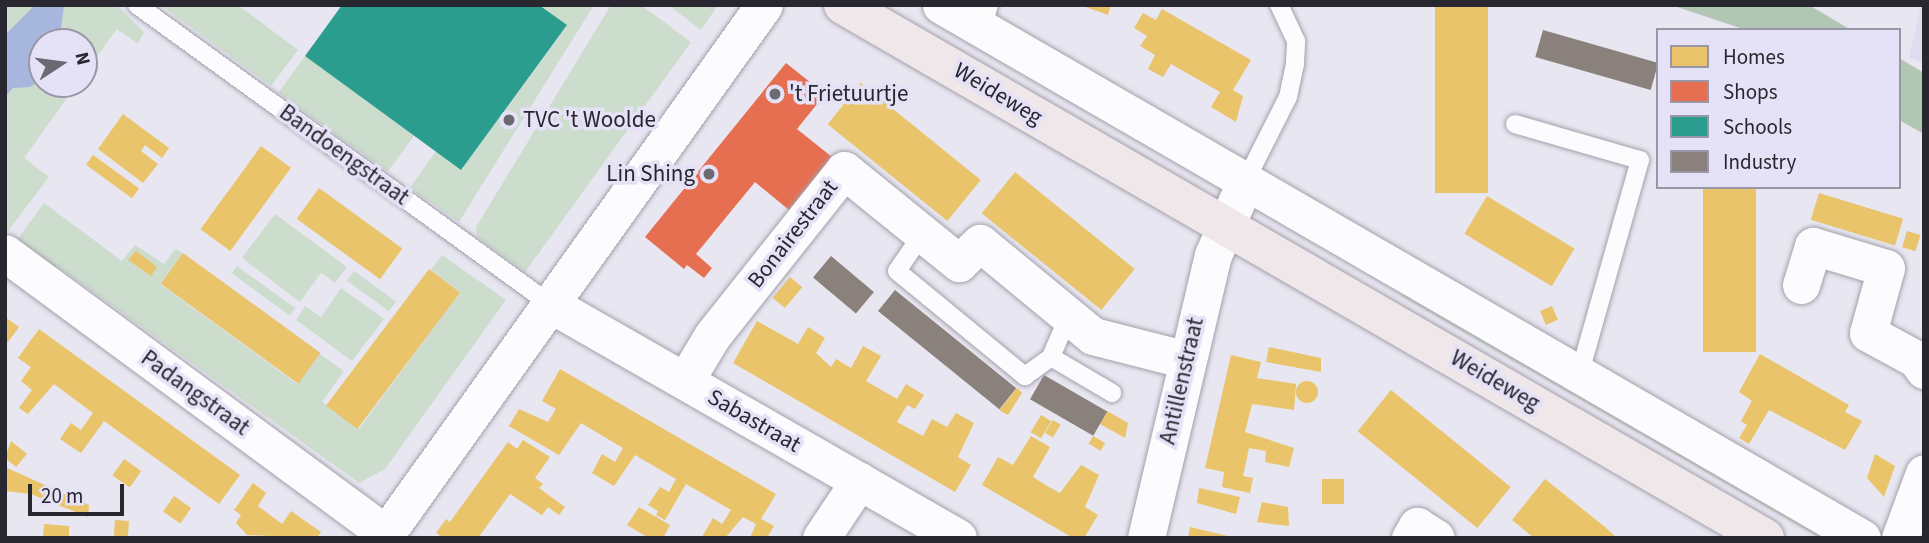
<!DOCTYPE html>
<style>
body{margin:0}
#map{position:relative;width:1929px;height:543px;overflow:hidden;background:#e8e6f1;font-family:"Source Sans 3",sans-serif}
div>[style]{position:absolute}
.built>*{inset:0;background:#e0dcf0}
.green>*{inset:0;background:#ccddce;transform-origin:0 0}
.forest>*{inset:0;background:#b1c6b3}
.water>*{inset:0;background:#a6b6dc}
.homes>*{inset:0;background:#e9c46a;transform-origin:0 0}
.round{border-radius:50%}
.shops>*{inset:0;background:#e76f51}
.schools>*{inset:0;background:#2a9d8f}
.industry>*{inset:0;background:#8a817c;transform-origin:0 0}
.roads{filter:drop-shadow(0 0 2px #a3a1aa) drop-shadow(0 0 2px #a3a1aa)}
.service>*{height:18px;margin:-9px;padding:0 9px;transform-origin:9px;border-radius:9px;background:#fcfbfd}
.minor>*{height:37px;margin:-18.5px;padding:0 18.5px;transform-origin:18.5px;border-radius:18.5px;background:#fcfbfd}
.primary>*{height:38px;margin:-19px;padding:0 19px;transform-origin:19px;border-radius:19px;background:#f0e7eb}
.dots>*{width:19px;height:19px;translate:-50% -50%;box-sizing:border-box;border:4px solid #e5e1f6;border-radius:50%}
span{translate:-50% -50%;white-space:nowrap;text-align:center;line-height:1.15;-webkit-text-stroke:7px #e5e1f6;paint-order:stroke}
.poi-label{font-size:23px;color:#28262e}
.left{translate:0 -50%;text-align:left}
.right{translate:-100% -50%;text-align:right}
.street-label{font-size:23px;color:#28262e}
.frame{position:absolute;inset:0;border:7px solid #28262e;pointer-events:none}
.legend{position:absolute;left:1656px;top:28px;width:245px;height:161px;box-sizing:border-box;background:#e5e1f6;border:2px solid #9996a6;margin:0;padding:9px 12px;list-style:none;font-size:21px;color:#28262e}
.legend li{display:flex;align-items:center;gap:14px;height:35px}
.legend b{width:35px;border:2px solid #9996a6}
.north{position:absolute;left:28px;top:28px;width:70px;height:70px;box-sizing:border-box;background:#e5e1f6;border:2px solid #9996a6;border-radius:50%;rotate:77deg;font-size:19px;font-weight:700;line-height:28px;text-align:center;color:#28262e}
.north::after{content:'';display:block;margin:auto;width:24px;height:32px;background:#6b6972;clip-path:polygon(50% 0,100% 100%,50% 72%,0 100%)}
.scale{position:absolute;left:28px;top:484px;width:96px;height:32px;box-sizing:border-box;border:4px solid #28262e;border-top:0;padding-left:9px;font-size:21px;line-height:24px;white-space:nowrap;color:#28262e;-webkit-text-stroke:5px #e5e1f6;paint-order:stroke}
</style>
<div id="map">
<div class="built">
<div style="clip-path:polygon(1921px 5px,1924px 5px,1924px 63px,1909px 58px)"></div>
</div>
<div class="green">
<div style="clip-path:polygon(5px 5px,117px 5px,144px 32px,138px 44px,117px 29px,84px 74px,84px 42px,42px 42px,42px 84px,77px 84px,24px 158px,49px 177px,5px 235px)"></div>
<div style="clip-path:polygon(238px 5px,298px 50px,271px 86px,162px 6px)"></div>
<div style="clip-path:polygon(539px 5px,594px 5px,459px 222px,410px 188px,436px 151px,462px 169px,567px 26px)"></div>
<div style="clip-path:polygon(611px 5px,641px 5px,691px 42px,525px 272px,477px 237px,476px 227px)"></div>
<div style="clip-path:polygon(668px 5px,718px 5px,701px 30px)"></div>
<div style="left:305px;top:56px;width:135px;height:45px;rotate:36deg"></div>
<div style="clip-path:polygon(44px 203px,122px 261px,135px 245px,164px 264px,175px 249px,183px 253px,160px 284px,297px 384px,320px 354px,344px 371px,322px 402px,359px 429px,460px 292px,431px 270px,442px 255px,506px 300px,385px 469px,359px 483px,57px 266px,50px 271px,12px 247px)"></div>
<div style="clip-path:polygon(275px 214px,347px 267px,335px 283px,321px 273px,300px 302px,242px 258px)"></div>
<div style="left:237px;top:266px;width:72px;height:9px;rotate:36deg"></div>
<div style="left:354px;top:271px;width:52px;height:12px;rotate:36deg"></div>
<div style="clip-path:polygon(341px 288px,384px 319px,352px 361px,296px 320px,305px 306px,321px 317px)"></div>
<div style="left:1405px;top:288px;width:499px;height:9px;rotate:30deg"></div>
</div>
<div class="forest">
<div style="clip-path:polygon(1671px 5px,1809px 5px,1851px 30px,1746px 30px)"></div>
<div style="clip-path:polygon(1899px 58px,1924px 73px,1924px 134px,1899px 120px)"></div>
</div>
<div class="water">
<div style="clip-path:polygon(35px 5px,64px 6px,59px 42px,42px 42px,42px 79px,30px 87px,13px 88px,5px 97px,5px 35px)"></div>
</div>
<div class="homes">
<div style="clip-path:polygon(1080px 5px,1111px 5px,1108px 15px)"></div>
<div style="left:1435px;top:5px;width:53px;height:188px"></div>
<div style="clip-path:polygon(1162px 9px,1251px 60px,1233px 90px,1243px 96px,1236px 122px,1211px 107px,1220px 92px,1171px 64px,1163px 77px,1148px 69px,1155px 55px,1140px 46px,1147px 36px,1134px 28px,1143px 13px,1156px 20px)"></div>
<div style="left:861px;top:83px;width:154px;height:53px;rotate:39deg"></div>
<div style="clip-path:polygon(123px 114px,169px 148px,162px 158px,145px 145px,141px 151px,158px 164px,143px 183px,98px 149px)"></div>
<div style="left:261px;top:146px;width:37px;height:103px;rotate:36deg"></div>
<div style="left:93px;top:155px;width:57px;height:12px;rotate:36deg"></div>
<div style="left:1015px;top:172px;width:154px;height:53px;rotate:39deg"></div>
<div style="left:1703px;top:187px;width:53px;height:165px"></div>
<div style="left:319px;top:188px;width:103px;height:38px;rotate:36deg"></div>
<div style="left:1819px;top:193px;width:88px;height:28px;rotate:17deg"></div>
<div style="left:1487px;top:196px;width:102px;height:44px;rotate:31deg"></div>
<div style="left:1907px;top:231px;width:14px;height:17px;rotate:17deg"></div>
<div style="clip-path:polygon(136px 251px,157px 267px,151px 276px,128px 260px)"></div>
<div style="left:183px;top:253px;width:170px;height:38px;rotate:36deg"></div>
<div style="left:429px;top:269px;width:39px;height:171px;rotate:37deg"></div>
<div style="left:790px;top:277px;width:16px;height:27px;rotate:40deg"></div>
<div style="left:1552px;top:306px;width:15px;height:13px;rotate:67deg"></div>
<div style="clip-path:polygon(5px 317px,19px 327px,5px 346px)"></div>
<div style="clip-path:polygon(757px 321px,798px 344px,808px 327px,825px 338px,816px 353px,831px 367px,836px 359px,851px 368px,863px 346px,881px 356px,866px 381px,897px 399px,906px 384px,924px 395px,915px 409px,907px 405px,897px 422px,923px 436px,932px 419px,947px 427px,956px 413px,974px 423px,958px 457px,971px 465px,955px 492px,733px 363px)"></div>
<div style="clip-path:polygon(39px 329px,240px 475px,219px 504px,104px 421px,81px 453px,60px 439px,71px 423px,81px 430px,93px 413px,54px 384px,28px 414px,19px 408px,32px 390px,21px 381px,31px 367px,18px 358px)"></div>
<div style="clip-path:polygon(1269px 347px,1321px 358px,1321px 372px,1266px 362px)"></div>
<div style="clip-path:polygon(1760px 354px,1849px 405px,1845px 412px,1862px 421px,1845px 450px,1769px 410px,1749px 444px,1739px 438px,1747px 425px,1741px 421px,1752px 401px,1739px 392px)"></div>
<div style="clip-path:polygon(1231px 355px,1261px 362px,1257px 378px,1296px 384px,1294px 410px,1252px 404px,1245px 432px,1294px 448px,1289px 467px,1265px 462px,1266px 451px,1249px 448px,1243px 476px,1253px 478px,1250px 493px,1222px 487px,1224px 472px,1205px 468px)"></div>
<div style="clip-path:polygon(560px 369px,776px 494px,761px 519px,774px 526px,767px 538px,750px 538px,756px 524px,743px 517px,725px 538px,702px 537px,713px 518px,722px 524px,731px 510px,686px 484px,665px 520px,656px 515px,658px 511px,648px 505px,660px 487px,669px 492px,676px 479px,635px 455px,614px 486px,592px 473px,602px 454px,615px 462px,623px 448px,581px 423px,559px 455px,509px 426px,519px 409px,548px 422px,556px 409px,542px 401px)"></div>
<div class="round" style="left:1296px;top:381px;width:22px;height:22px"></div>
<div style="clip-path:polygon(1017px 388px,1022px 393px,1008px 415px,999px 410px)"></div>
<div style="left:1391px;top:390px;width:154px;height:53px;rotate:39deg"></div>
<div style="clip-path:polygon(1107px 411px,1128px 423px,1125px 438px,1100px 424px)"></div>
<div style="left:1041px;top:415px;width:12px;height:20px;rotate:31deg"></div>
<div style="left:1053px;top:420px;width:9px;height:15px;rotate:32deg"></div>
<div style="clip-path:polygon(1031px 436px,1050px 447px,1033px 477px,1047px 486px,1060px 493px,1081px 465px,1099px 475px,1085px 507px,1098px 515px,1084px 538px,1073px 538px,982px 485px,998px 457px,1013px 465px)"></div>
<div style="left:1093px;top:436px;width:14px;height:9px;rotate:30deg"></div>
<div style="clip-path:polygon(523px 440px,550px 457px,535px 478px,543px 484px,539px 488px,565px 507px,559px 515px,548px 507px,542px 515px,510px 494px,478px 538px,443px 538px,436px 533px,446px 519px,450px 522px,508px 442px,517px 449px)"></div>
<div style="clip-path:polygon(11px 441px,27px 454px,16px 467px,5px 458px)"></div>
<div style="clip-path:polygon(1875px 454px,1895px 466px,1884px 497px,1867px 478px)"></div>
<div style="left:124px;top:459px;width:21px;height:20px;rotate:35deg"></div>
<div style="clip-path:polygon(5px 467px,89px 505px,88px 517px,31px 494px,5px 491px)"></div>
<div style="left:1322px;top:479px;width:22px;height:25px"></div>
<div style="clip-path:polygon(1545px 479px,1605px 527px,1617px 538px,1534px 538px,1512px 520px)"></div>
<div style="clip-path:polygon(253px 483px,266px 493px,258px 506px,282px 524px,291px 511px,321px 532px,317px 538px,247px 535px,236px 523px,241px 515px,234px 510px)"></div>
<div style="clip-path:polygon(1199px 488px,1240px 497px,1236px 514px,1197px 503px)"></div>
<div style="left:174px;top:496px;width:21px;height:19px;rotate:35deg"></div>
<div style="clip-path:polygon(1262px 502px,1288px 507px,1289px 526px,1257px 522px)"></div>
<div style="clip-path:polygon(639px 507px,670px 525px,663px 538px,649px 538px,627px 525px)"></div>
<div style="left:115px;top:520px;width:14px;height:17px;rotate:4deg"></div>
<div style="clip-path:polygon(44px 524px,69px 526px,69px 538px,43px 538px)"></div>
<div style="clip-path:polygon(1190px 527px,1232px 537px,1231px 538px,1188px 538px)"></div>
</div>
<div class="shops">
<div style="clip-path:polygon(786px 63px,825px 94px,797px 129px,832px 157px,789px 210px,755px 182px,696px 254px,712px 268px,704px 278px,687px 265px,684px 269px,645px 237px)"></div>
</div>
<div class="schools">
<div style="clip-path:polygon(342px 5px,539px 5px,567px 25px,461px 170px,305px 56px)"></div>
</div>
<div class="industry">
<div style="left:1543px;top:30px;width:120px;height:28px;rotate:16deg"></div>
<div style="left:831px;top:256px;width:56px;height:28px;rotate:40deg"></div>
<div style="left:895px;top:290px;width:156px;height:27px;rotate:39deg"></div>
<div style="left:1044px;top:375px;width:73px;height:28px;rotate:30deg"></div>
</div>
<div class="roads">
<div class="service">
<div style="left:137px;top:5px;width:510px;rotate:35.9deg"></div>
<div style="left:982px;top:29px;width:25px;rotate:-74deg"></div>
<div style="left:1515px;top:124px;width:130px;rotate:16.1deg"></div>
<div style="left:1640px;top:160px;width:223px;rotate:105.8deg"></div>
<div style="left:1245px;top:182px;width:95px;rotate:-63.2deg"></div>
<div style="left:1288px;top:97px;width:35px;rotate:-78deg"></div>
<div style="left:1295px;top:63px;width:22px;rotate:-87deg"></div>
<div style="left:1296px;top:41px;width:40px;rotate:-115deg"></div>
<div style="left:921px;top:236px;width:42px;rotate:124.4deg"></div>
<div style="left:897px;top:271px;width:166px;rotate:39.4deg"></div>
<div style="left:1025px;top:376px;width:32px;rotate:-36deg"></div>
<div style="left:1051px;top:357px;width:43px;rotate:-67deg"></div>
<div style="left:1051px;top:357px;width:71px;rotate:30.5deg"></div>
</div>
<div class="minor">
<div style="left:941px;top:5px;width:1064px;rotate:30.06deg"></div>
<div style="left:5px;top:253px;width:473px;rotate:36.4deg"></div>
<div style="left:1801px;top:285px;width:41px;rotate:-72.9deg"></div>
<div style="left:1813px;top:246px;width:76px;rotate:16.8deg"></div>
<div style="left:1886px;top:268px;width:67px;rotate:105.5deg"></div>
<div style="left:1868px;top:333px;width:55px;rotate:28.4deg"></div>
<div style="left:1916px;top:359px;width:14px;rotate:54deg"></div>
<div style="left:550px;top:304px;width:470px;rotate:29.8deg"></div>
<div style="left:685px;top:381px;width:52px;rotate:-59deg"></div>
<div style="left:712px;top:336px;width:212px;rotate:-51.5deg"></div>
<div style="left:844px;top:170px;width:148px;rotate:39deg"></div>
<div style="left:959px;top:263px;width:29px;rotate:-44deg"></div>
<div style="left:980px;top:243px;width:146px;rotate:39.5deg"></div>
<div style="left:1093px;top:336px;width:97px;rotate:14.3deg"></div>
<div style="left:383px;top:538px;width:655px;rotate:-54.44deg"></div>
<div style="left:821px;top:538px;width:69px;rotate:-56.3deg"></div>
<div style="left:1146px;top:538px;width:291px;rotate:-76.7deg"></div>
<div style="left:1213px;top:255px;width:80px;rotate:-66.3deg"></div>
<div style="left:1410px;top:538px;width:14px;rotate:-60deg"></div>
<div style="left:1417px;top:526px;width:22px;rotate:32deg"></div>
<div style="left:1900px;top:538px;width:69px;rotate:-69.7deg"></div>
</div>
<div class="primary">
<div style="left:843px;top:5px;width:1065px;rotate:30.03deg"></div>
</div>
</div>
<div class="dots">
<div style="left:775px;top:94px;background:#6b6972"></div>
<div style="left:509px;top:120px;background:#6b6972"></div>
<div style="left:709px;top:174px;background:#6b6972"></div>
</div>
<div class="poi-label">
<span class="left" style="left:789px;top:94px">'t Frietuurtje</span>
<span class="left" style="left:523px;top:120px">TVC 't Woolde</span>
<span class="right" style="left:695px;top:174px">Lin Shing</span>
</div>
<div class="street-label">
<span style="left:998px;top:94px;rotate:31deg">Weideweg</span>
<span style="left:344px;top:155px;rotate:36deg">Bandoengstraat</span>
<span style="left:793px;top:234px;rotate:-52deg">Bonairestraat</span>
<span style="left:1182px;top:381px;rotate:-77deg">Antillenstraat</span>
<span style="left:1495px;top:381px;rotate:30deg">Weideweg</span>
<span style="left:195px;top:393px;rotate:36deg">Padangstraat</span>
<span style="left:754px;top:421px;rotate:30deg">Sabastraat</span>
</div>
<div class="frame"></div>
<ul class="legend">
<li><b style="height:19px;background:#e9c46a"></b>Homes</li>
<li><b style="height:19px;background:#e76f51"></b>Shops</li>
<li><b style="height:19px;background:#2a9d8f"></b>Schools</li>
<li><b style="height:19px;background:#8a817c"></b>Industry</li>
</ul>
<div class="north">N</div>
<div class="scale">20 m</div>
</div>
